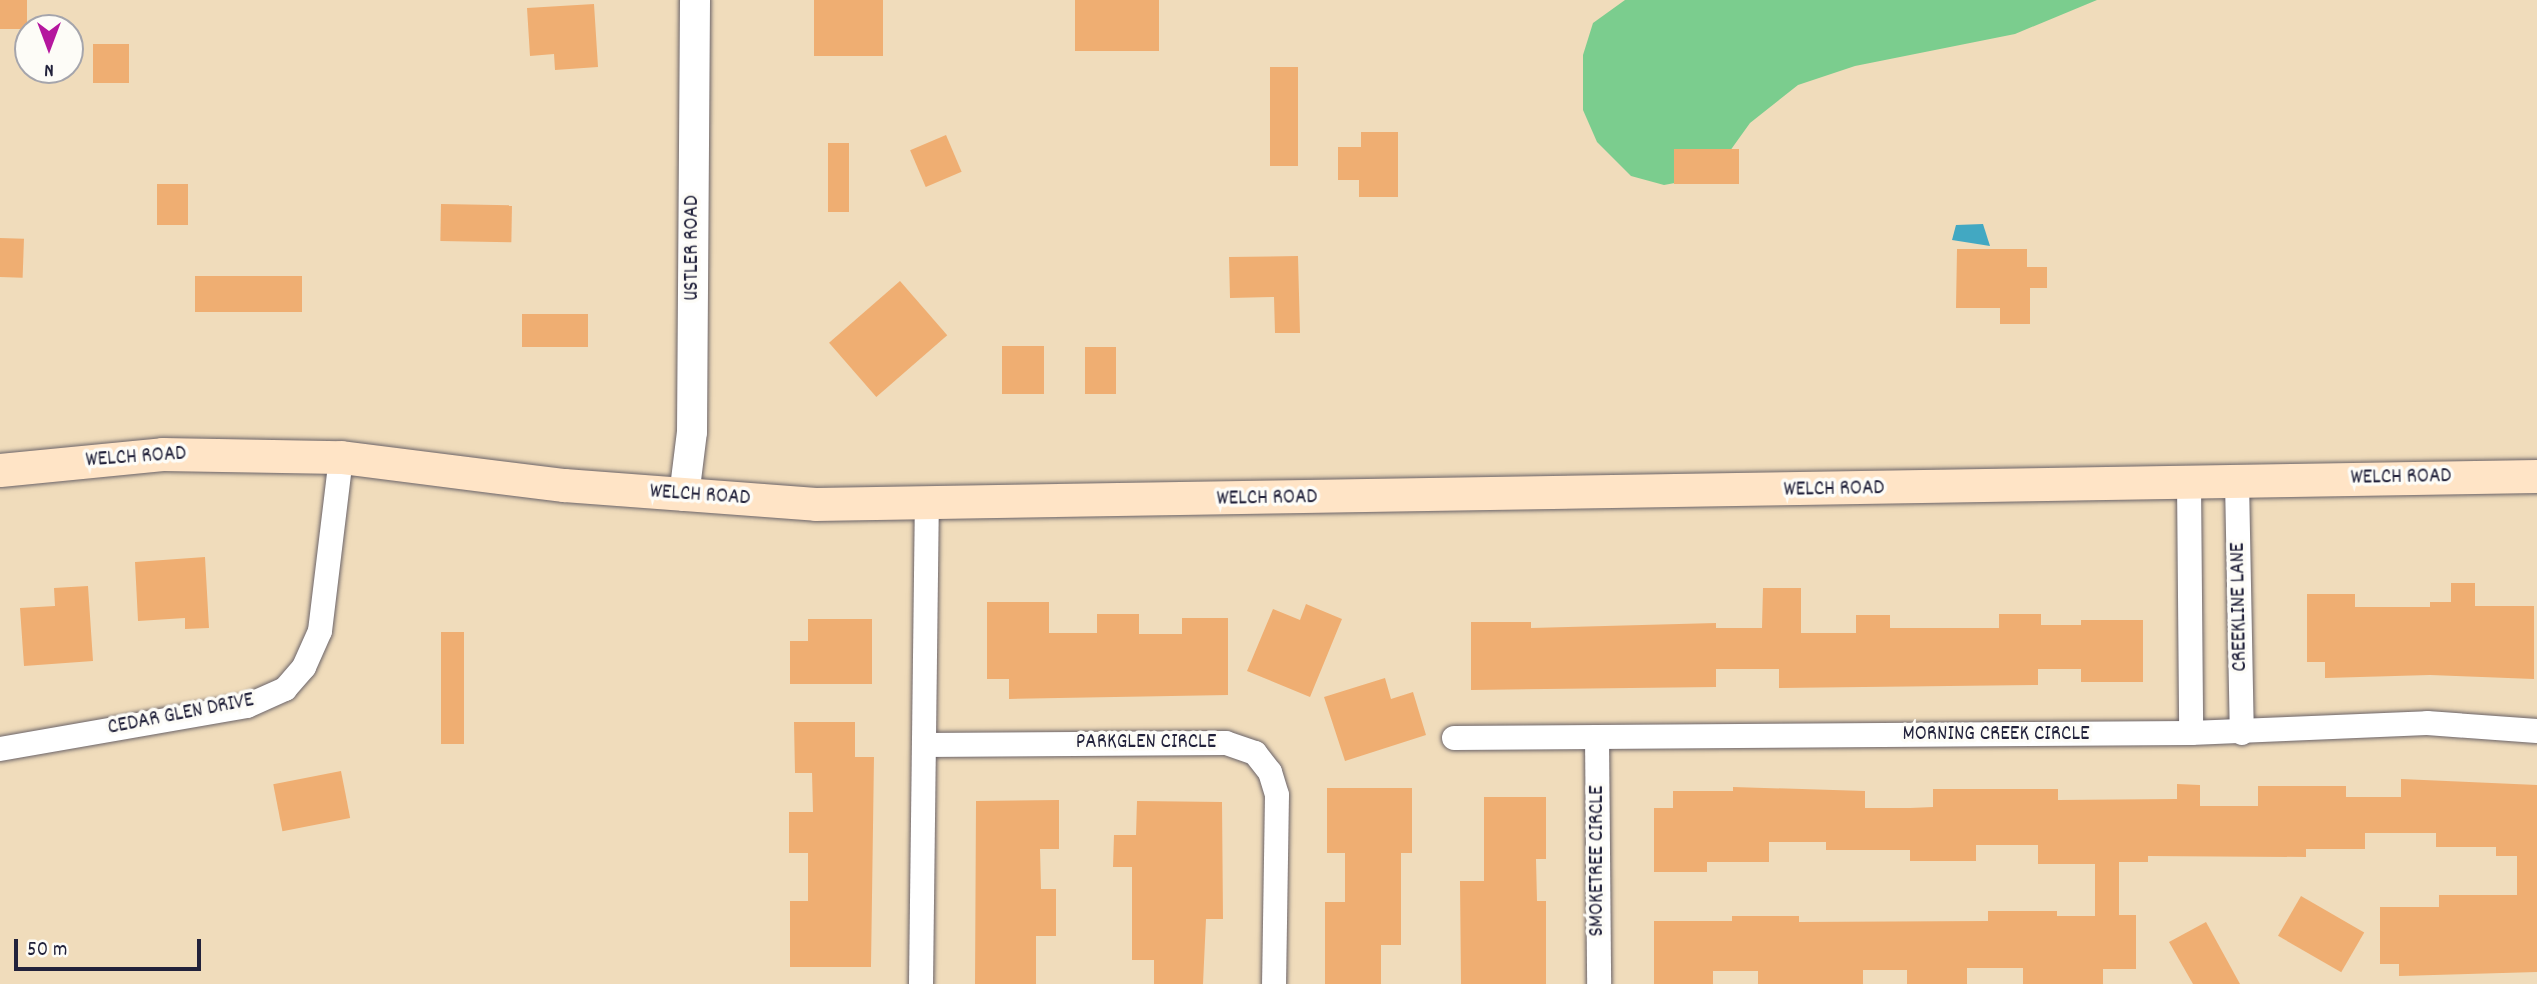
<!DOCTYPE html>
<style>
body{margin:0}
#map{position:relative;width:2537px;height:984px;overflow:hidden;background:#f0dcbb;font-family:Dekko,sans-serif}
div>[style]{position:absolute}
.green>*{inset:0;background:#7bcd8e}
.water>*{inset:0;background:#42a8c2}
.building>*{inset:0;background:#efae72;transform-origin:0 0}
.roads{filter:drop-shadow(0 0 2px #6a6368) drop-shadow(0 0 2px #6a6368)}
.minor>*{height:24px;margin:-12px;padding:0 12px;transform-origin:12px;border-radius:12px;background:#fff}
.tertiary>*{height:30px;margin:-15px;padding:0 15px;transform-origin:15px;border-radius:15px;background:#fff}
.secondary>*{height:33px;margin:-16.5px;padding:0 16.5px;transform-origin:16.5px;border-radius:16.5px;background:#ffe4c6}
span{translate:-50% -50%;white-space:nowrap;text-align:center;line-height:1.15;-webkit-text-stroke:7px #fdfcf7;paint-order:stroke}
.street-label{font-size:21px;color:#22223b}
.north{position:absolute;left:14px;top:14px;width:70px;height:70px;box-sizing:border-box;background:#fdfcf7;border:2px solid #a5a5ac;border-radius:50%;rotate:180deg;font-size:19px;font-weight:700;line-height:28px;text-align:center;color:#22223b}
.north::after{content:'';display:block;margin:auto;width:24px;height:32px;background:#b5179e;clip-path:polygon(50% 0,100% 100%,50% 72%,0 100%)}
.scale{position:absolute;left:14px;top:939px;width:187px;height:32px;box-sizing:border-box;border:4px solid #22223b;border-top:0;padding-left:9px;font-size:21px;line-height:24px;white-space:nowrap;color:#22223b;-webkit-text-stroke:5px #fdfcf7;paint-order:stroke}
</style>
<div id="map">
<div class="green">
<div style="clip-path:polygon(1625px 0,2097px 0,2015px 34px,1855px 66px,1798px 85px,1750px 123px,1712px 176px,1664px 185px,1631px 176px,1597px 142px,1583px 110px,1583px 55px,1593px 23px)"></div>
</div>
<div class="water">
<div style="clip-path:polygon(1983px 224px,1990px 246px,1952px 240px,1956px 225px)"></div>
</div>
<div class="building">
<div style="left:0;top:0;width:27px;height:29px"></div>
<div style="left:814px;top:0;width:69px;height:56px"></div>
<div style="left:1075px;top:0;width:84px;height:51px"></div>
<div style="clip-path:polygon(594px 4px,598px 67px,555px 70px,554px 54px,530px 56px,527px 8px)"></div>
<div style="left:93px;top:44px;width:36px;height:39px"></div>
<div style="left:1270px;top:67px;width:28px;height:99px"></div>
<div style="clip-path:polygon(1361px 132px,1398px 132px,1398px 197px,1359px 197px,1359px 180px,1338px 180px,1338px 147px,1361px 147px)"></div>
<div style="left:946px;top:135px;width:40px;height:39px;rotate:67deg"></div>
<div style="left:828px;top:143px;width:21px;height:69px"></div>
<div style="left:1674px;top:149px;width:65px;height:35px"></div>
<div style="left:157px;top:184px;width:31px;height:41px"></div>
<div style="left:441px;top:204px;width:71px;height:37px;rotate:1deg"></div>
<div style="left:0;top:238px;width:24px;height:39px;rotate:2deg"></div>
<div style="clip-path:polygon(1957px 249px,2027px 249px,2027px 267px,2047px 267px,2047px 288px,2030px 288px,2030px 324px,2000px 324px,2000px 308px,1956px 308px)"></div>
<div style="clip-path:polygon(1298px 256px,1300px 333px,1275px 333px,1274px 297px,1230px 298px,1229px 257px)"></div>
<div style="left:195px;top:276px;width:107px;height:36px"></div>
<div style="left:900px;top:281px;width:72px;height:94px;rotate:49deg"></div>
<div style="left:522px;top:314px;width:66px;height:33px"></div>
<div style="left:1002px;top:346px;width:42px;height:48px"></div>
<div style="left:1085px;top:347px;width:31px;height:47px"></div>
<div style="clip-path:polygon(205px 557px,209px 628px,185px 629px,185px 618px,138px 621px,135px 562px)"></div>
<div style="clip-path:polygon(2451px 583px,2475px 583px,2475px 606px,2534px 606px,2534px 679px,2430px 675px,2325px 678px,2325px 662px,2307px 662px,2307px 594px,2355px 594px,2355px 607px,2430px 607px,2430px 602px,2451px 602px)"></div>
<div style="clip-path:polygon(88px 586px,93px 661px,24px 666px,20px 608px,55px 606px,54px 588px)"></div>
<div style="clip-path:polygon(1763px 588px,1801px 588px,1801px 633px,1856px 633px,1856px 615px,1890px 615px,1890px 628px,1999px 628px,1999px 614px,2041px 614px,2041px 625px,2081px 625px,2081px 620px,2143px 620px,2143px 682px,2081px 682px,2081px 669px,2038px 669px,2038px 685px,1779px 688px,1779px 669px,1716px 669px,1716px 687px,1471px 690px,1471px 622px,1531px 622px,1531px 628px,1716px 623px,1716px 628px,1762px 628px)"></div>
<div style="clip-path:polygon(987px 602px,1049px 602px,1049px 633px,1097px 633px,1097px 614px,1139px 614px,1139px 634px,1182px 634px,1182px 618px,1228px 618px,1228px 695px,1009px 699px,1009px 679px,987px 679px)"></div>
<div style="clip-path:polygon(1306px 604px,1342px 619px,1310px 697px,1247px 671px,1273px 609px,1300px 620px)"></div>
<div style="clip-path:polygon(808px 619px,872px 619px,872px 684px,790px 684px,790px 641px,808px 641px)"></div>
<div style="left:441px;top:632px;width:23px;height:112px"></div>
<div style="clip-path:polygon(1385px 678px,1391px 699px,1413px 692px,1426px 735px,1345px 761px,1324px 697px)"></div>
<div style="clip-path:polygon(794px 722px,855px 722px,855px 757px,874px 757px,871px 967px,790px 967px,790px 901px,808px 901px,808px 853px,789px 853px,789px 812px,813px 812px,812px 773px,795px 773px)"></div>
<div style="left:341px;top:771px;width:48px;height:69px;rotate:79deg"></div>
<div style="clip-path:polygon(2401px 779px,2537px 785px,2537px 972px,2399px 976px,2399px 964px,2380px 964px,2380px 907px,2439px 907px,2439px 895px,2517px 895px,2517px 856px,2496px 856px,2496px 847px,2436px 847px,2436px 833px,2365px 833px,2365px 849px,2306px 849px,2306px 857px,2148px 856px,2148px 862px,2119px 862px,2119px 915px,2136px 915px,2136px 969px,2103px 969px,2103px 984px,2023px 984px,2023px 968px,1967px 968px,1967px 984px,1907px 984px,1907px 970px,1863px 970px,1863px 984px,1758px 984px,1758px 971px,1713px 971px,1713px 984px,1654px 984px,1654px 921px,1732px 921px,1732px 916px,1799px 916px,1799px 922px,1988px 921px,1988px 911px,2057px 911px,2057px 916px,2095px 916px,2095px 864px,2038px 864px,2038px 845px,1976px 845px,1976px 861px,1910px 861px,1910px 850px,1826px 850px,1826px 842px,1769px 842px,1769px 862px,1707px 862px,1707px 872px,1654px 872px,1654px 808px,1673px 808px,1673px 791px,1733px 791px,1733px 787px,1865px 791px,1865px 808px,1910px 808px,1933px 807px,1933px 789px,2058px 789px,2058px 800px,2177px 799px,2177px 784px,2200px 785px,2200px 806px,2258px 806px,2258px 786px,2346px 786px,2346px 797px,2401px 797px)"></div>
<div style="clip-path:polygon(1327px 788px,1412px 788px,1412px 853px,1401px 853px,1401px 945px,1381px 945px,1381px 984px,1325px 984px,1325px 902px,1345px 902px,1345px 853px,1327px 853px)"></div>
<div style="clip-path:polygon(1484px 797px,1546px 797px,1546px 859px,1536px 859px,1537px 901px,1546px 901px,1546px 984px,1461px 984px,1460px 881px,1484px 881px)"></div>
<div style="clip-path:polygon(1059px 800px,1059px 849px,1040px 849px,1041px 889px,1056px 889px,1056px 936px,1036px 936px,1036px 984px,975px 984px,976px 801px)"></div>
<div style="clip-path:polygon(1137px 801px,1222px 802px,1223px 919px,1206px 919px,1203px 984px,1154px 984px,1154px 960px,1132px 960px,1132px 867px,1113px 867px,1114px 835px,1136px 835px)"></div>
<div style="left:2301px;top:896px;width:73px;height:46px;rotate:30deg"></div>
<div style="clip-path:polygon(2206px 922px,2240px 984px,2193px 984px,2169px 942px)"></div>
</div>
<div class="roads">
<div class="minor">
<div style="left:2237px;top:481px;width:252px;rotate:88.9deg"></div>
<div style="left:2189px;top:482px;width:251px;rotate:89.5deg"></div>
<div style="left:1597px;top:737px;width:247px;rotate:89.5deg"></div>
<div style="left:1454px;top:738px;width:737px;rotate:-0.39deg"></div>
<div style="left:2191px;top:733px;width:236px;rotate:-2.4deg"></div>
<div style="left:2427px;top:723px;width:110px;rotate:4.2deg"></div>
<div style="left:924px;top:745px;width:302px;rotate:-0.4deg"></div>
<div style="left:1226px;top:743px;width:31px;rotate:19deg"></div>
<div style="left:1255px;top:753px;width:24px;rotate:52deg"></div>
<div style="left:1270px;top:772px;width:24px;rotate:73deg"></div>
<div style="left:1277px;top:795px;width:189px;rotate:90.9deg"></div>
<div style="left:0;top:749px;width:251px;rotate:-9.9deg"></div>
<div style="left:247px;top:706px;width:42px;rotate:-24.1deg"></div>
<div style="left:285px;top:689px;width:29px;rotate:-49deg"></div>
<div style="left:304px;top:667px;width:39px;rotate:-66deg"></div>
<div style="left:320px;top:631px;width:175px;rotate:-83.1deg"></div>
<div style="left:921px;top:984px;width:483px;rotate:-89.3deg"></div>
</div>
<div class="tertiary">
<div style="left:684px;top:496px;width:64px;rotate:-82.9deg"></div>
<div style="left:692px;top:432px;width:432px;rotate:-89.6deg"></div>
</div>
<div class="secondary">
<div style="left:0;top:470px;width:163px;rotate:-5.6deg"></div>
<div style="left:162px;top:454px;width:179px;rotate:1deg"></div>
<div style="left:341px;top:457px;width:225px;rotate:7.2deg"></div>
<div style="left:564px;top:485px;width:252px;rotate:4.3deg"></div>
<div style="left:815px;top:504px;width:1722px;rotate:-0.93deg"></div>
</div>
</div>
<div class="street-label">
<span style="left:693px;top:248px;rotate:-90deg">USTLER ROAD</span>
<span style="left:136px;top:458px;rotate:-4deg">WELCH ROAD</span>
<span style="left:2401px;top:478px;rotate:-1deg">WELCH ROAD</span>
<span style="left:1834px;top:490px;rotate:-1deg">WELCH ROAD</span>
<span style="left:700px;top:496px;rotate:4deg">WELCH ROAD</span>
<span style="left:1267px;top:499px;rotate:-1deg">WELCH ROAD</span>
<span style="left:2240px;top:607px;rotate:-91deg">CREEKLINE LANE</span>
<span style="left:181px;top:715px;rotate:-11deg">CEDAR GLEN DRIVE</span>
<span style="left:1996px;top:735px">MORNING CREEK CIRCLE</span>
<span style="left:1146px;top:743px">PARKGLEN CIRCLE</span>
<span style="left:1598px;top:861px;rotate:-90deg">SMOKETREE CIRCLE</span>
</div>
<div class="north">N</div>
<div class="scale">50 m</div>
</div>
